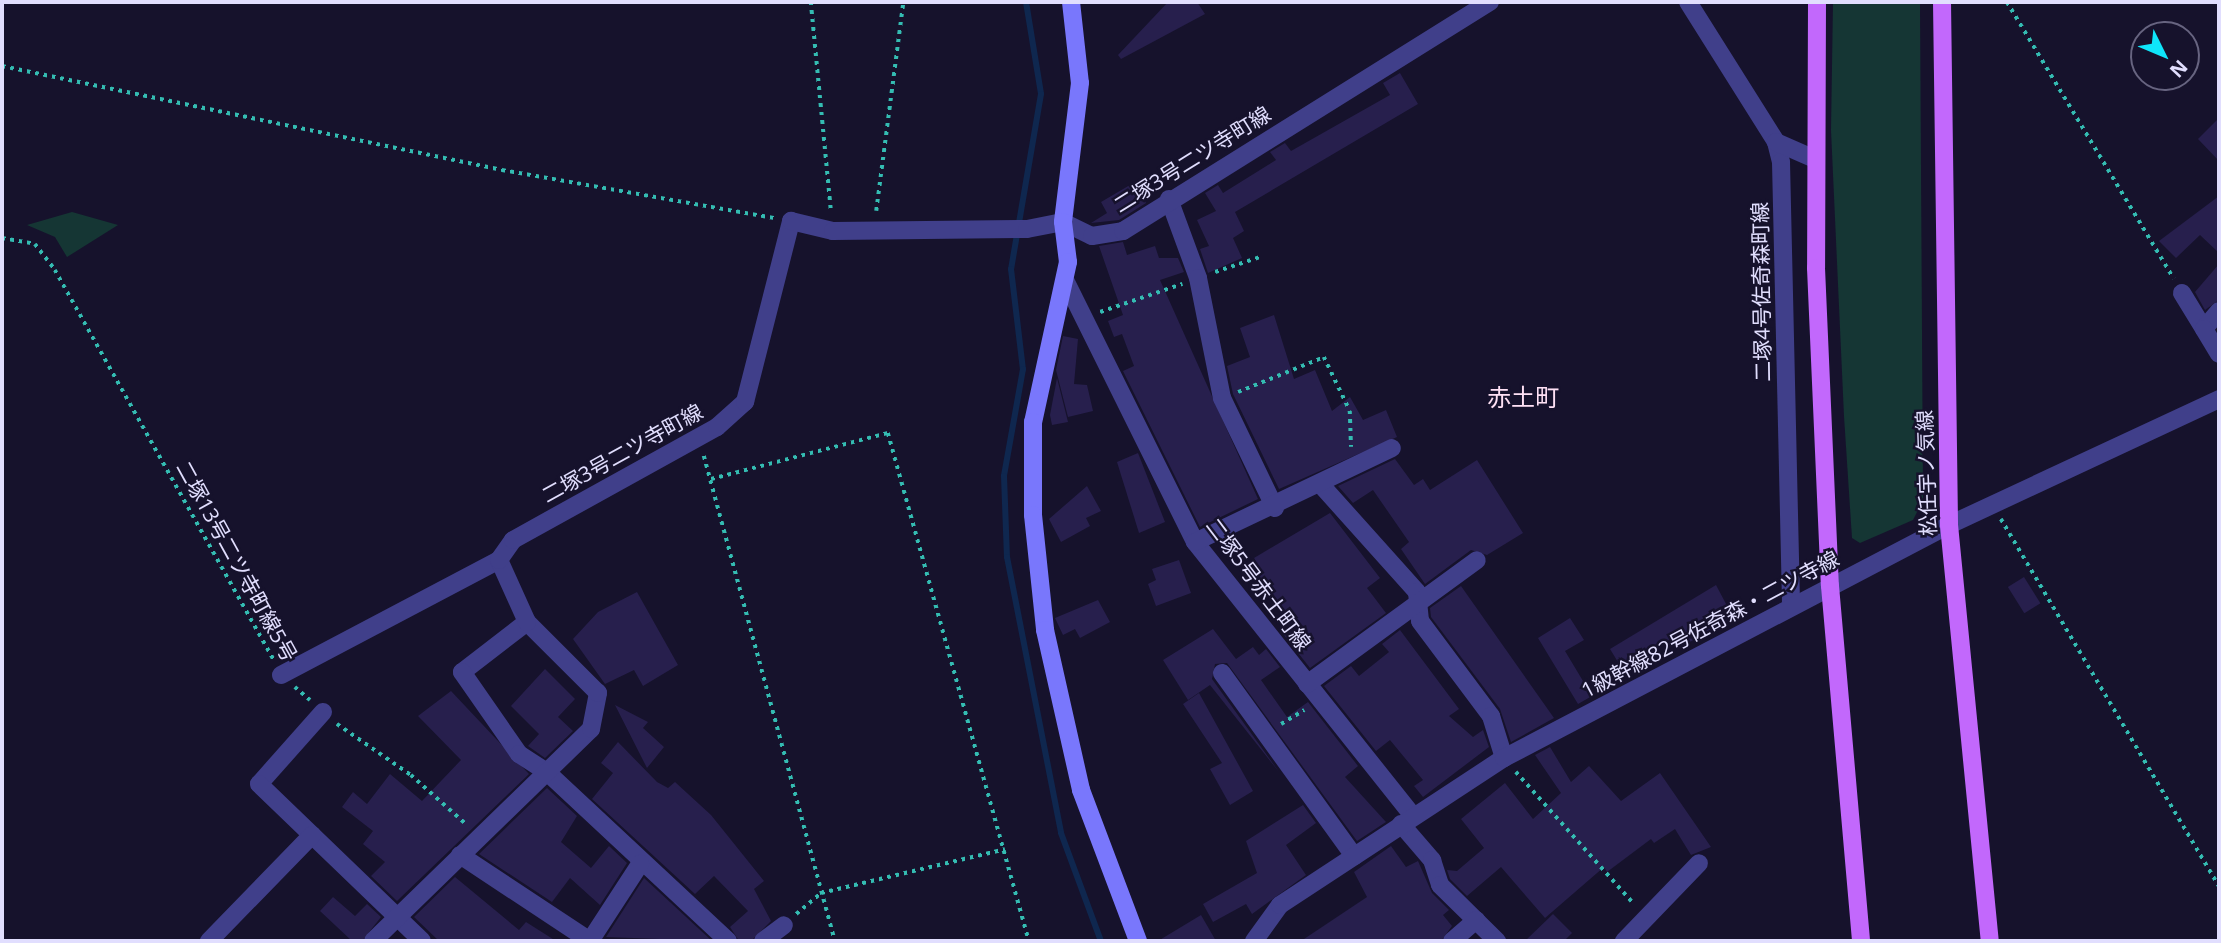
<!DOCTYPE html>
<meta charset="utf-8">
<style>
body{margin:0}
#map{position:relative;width:2221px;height:943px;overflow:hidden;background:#16122c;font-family:"Open Sans","Noto Sans JP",sans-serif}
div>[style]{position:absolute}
.green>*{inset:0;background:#153634}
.stream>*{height:6px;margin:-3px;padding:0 3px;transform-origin:3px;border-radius:3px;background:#0f274f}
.building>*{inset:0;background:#271f4d;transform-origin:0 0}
.path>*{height:3.5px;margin-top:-1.75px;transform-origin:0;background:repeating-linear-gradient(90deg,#34bcb2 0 3.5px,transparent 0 8.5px)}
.street>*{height:18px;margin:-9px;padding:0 9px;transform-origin:9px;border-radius:9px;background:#403f8a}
.secondary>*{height:18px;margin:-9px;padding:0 9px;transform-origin:9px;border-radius:9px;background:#7977fc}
.primary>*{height:18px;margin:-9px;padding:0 9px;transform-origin:9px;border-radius:9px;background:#c268fc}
span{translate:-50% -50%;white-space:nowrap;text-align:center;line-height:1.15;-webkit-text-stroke:5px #16122c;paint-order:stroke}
.street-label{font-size:21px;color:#e1defe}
.quarter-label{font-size:24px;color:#fee0f4}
.frame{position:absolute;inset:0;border:4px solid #e1defe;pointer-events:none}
.north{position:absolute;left:2130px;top:21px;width:70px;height:70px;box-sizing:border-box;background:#16122c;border:2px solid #676480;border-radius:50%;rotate:133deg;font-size:19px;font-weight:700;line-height:28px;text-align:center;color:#e1defe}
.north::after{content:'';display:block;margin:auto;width:24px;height:32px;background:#0fe5fa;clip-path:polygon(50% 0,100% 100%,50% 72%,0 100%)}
</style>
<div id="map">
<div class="green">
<div style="clip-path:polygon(1833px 2px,1920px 2px,1923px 500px,1913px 520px,1860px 543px,1852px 538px,1844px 416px,1831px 130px)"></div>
<div style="clip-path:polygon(72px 212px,118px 225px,67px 257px,55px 237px,27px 225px)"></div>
</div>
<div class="stream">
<div style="left:1026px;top:2px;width:93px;rotate:80.7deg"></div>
<div style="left:1041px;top:94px;width:178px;rotate:99.7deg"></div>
<div style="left:1011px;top:269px;width:101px;rotate:83.2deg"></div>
<div style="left:1023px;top:369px;width:109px;rotate:100.1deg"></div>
<div style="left:1004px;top:476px;width:81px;rotate:87.9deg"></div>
<div style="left:1007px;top:557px;width:281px;rotate:78.9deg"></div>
<div style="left:1061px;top:833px;width:115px;rotate:69.7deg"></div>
</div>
<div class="building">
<div style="clip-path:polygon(1168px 2px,1197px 2px,1205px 14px,1121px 59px,1118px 55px)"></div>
<div style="clip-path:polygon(1400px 73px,1418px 104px,1235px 212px,1244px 231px,1233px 238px,1242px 258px,1208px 273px,1200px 249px,1209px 246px,1197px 220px,1216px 211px,1205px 193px,1218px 185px,1223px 193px,1276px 160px,1270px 152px,1285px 143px,1291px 151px,1390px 95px,1383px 83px)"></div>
<div style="clip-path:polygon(2219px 118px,2219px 161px,2198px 139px)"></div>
<div style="clip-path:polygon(1135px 182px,1146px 203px,1119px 220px,1091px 223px,1107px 213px,1101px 202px)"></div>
<div style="clip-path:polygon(2219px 196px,2219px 253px,2200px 235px,2176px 258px,2159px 241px)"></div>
<div style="clip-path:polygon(1123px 242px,1127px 255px,1155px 246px,1159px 258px,1178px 258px,1184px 272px,1160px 280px,1258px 499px,1200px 527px,1123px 371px,1134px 366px,1122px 334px,1114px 337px,1108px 321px,1123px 315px,1099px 246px)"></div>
<div style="clip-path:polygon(2219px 264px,2219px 300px,2205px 310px,2195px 292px)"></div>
<div style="clip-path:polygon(1274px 315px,1294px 379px,1315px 370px,1332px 411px,1350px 397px,1363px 420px,1386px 410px,1397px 437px,1279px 489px,1233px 394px,1227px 366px,1250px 357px,1240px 328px)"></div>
<div style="clip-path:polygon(1063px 336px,1078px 339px,1074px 384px,1087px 385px,1093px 411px,1068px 417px,1056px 370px)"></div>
<div style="clip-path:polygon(1057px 378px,1068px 422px,1052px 425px,1050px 415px)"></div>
<div style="clip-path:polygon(1138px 453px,1165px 522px,1139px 533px,1117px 462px)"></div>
<div style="clip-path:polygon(1395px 459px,1414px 485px,1423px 479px,1430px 490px,1477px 460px,1523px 533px,1487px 555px,1471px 550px,1425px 584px,1401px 549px,1409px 542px,1373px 490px,1353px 503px,1338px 486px)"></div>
<div style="clip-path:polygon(1087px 486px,1101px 511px,1086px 518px,1090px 526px,1061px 542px,1049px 519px)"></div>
<div style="clip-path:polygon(1330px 513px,1380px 578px,1367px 588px,1386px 613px,1310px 668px,1284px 635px,1291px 629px,1256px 577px,1262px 572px,1254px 558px)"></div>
<div style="clip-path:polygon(1179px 560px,1191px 593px,1156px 606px,1148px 584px,1156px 580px,1152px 569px)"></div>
<div style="left:2024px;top:577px;width:31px;height:19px;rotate:58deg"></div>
<div style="clip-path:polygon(1716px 585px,1734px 619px,1678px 648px,1673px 638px,1621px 667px,1610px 649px)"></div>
<div style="clip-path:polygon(1461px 586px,1554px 718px,1511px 742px,1500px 709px,1431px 617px,1430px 608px)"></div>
<div style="clip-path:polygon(637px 592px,678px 665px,643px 686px,634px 670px,605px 684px,573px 639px,598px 612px)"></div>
<div style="clip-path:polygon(1098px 600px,1110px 622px,1080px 638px,1075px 629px,1063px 635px,1055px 618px)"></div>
<div style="clip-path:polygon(1570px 618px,1584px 640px,1565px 651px,1592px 696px,1578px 704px,1538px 638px)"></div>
<div style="clip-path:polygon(1213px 629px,1236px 659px,1253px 647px,1259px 655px,1266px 649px,1280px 667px,1261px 680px,1287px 717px,1308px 702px,1358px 766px,1345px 777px,1386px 822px,1357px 841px,1227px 663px,1215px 664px,1212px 679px,1279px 772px,1210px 685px,1188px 700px,1163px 660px)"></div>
<div style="clip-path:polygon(1400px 630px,1459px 709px,1449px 716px,1473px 737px,1483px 730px,1489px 747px,1423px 797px,1414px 786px,1423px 780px,1390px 740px,1376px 751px,1324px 686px,1351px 666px,1359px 676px,1389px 652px,1382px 644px)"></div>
<div style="clip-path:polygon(545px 669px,575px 699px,558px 717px,573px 731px,545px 758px,528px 746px,539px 734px,511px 706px)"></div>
<div style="clip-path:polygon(451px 691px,529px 774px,397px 901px,371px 876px,385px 862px,363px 844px,373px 831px,342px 807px,353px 792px,367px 804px,390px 774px,422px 801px,461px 760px,418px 716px)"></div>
<div style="clip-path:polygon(1199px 693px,1253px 791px,1230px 805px,1210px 769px,1222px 763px,1183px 704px)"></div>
<div style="clip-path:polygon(615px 705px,648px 722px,643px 728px,664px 747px,647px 768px)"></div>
<div style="clip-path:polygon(618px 742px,657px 782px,668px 788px,675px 782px,711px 815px,764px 881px,754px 889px,771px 921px,751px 941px,739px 941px,730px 927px,748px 911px,714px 876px,695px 894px,592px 799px,613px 773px,601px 763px)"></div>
<div style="clip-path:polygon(1550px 747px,1571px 782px,1589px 766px,1621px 801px,1660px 773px,1711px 847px,1691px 855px,1675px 829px,1654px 843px,1651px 839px,1607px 872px,1604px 867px,1545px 918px,1501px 867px,1467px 896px,1450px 879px,1447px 870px,1457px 871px,1484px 848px,1461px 819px,1505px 783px,1533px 819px,1561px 793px,1535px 755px)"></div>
<div style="clip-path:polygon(547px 788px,577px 816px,561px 842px,591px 868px,609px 846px,627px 863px,600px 905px,570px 878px,552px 902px,479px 854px)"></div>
<div style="clip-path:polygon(1303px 805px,1316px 823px,1286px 845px,1306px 875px,1252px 914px,1246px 904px,1213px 922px,1203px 904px,1257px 873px,1246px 841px)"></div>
<div style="clip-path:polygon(1391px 846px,1406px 867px,1418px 861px,1432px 893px,1449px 910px,1443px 915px,1452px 926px,1441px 941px,1301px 941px,1367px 897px,1354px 872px)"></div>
<div style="clip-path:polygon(455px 877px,519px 930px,526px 922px,556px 941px,439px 941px,414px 917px)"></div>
<div style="clip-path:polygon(644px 878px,712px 941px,606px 937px)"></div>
<div style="clip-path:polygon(333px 897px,355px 916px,367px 904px,381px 917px,362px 941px,352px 941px,320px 911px)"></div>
<div style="clip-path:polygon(1553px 914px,1572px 933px,1564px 941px,1525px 941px)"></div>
<div style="clip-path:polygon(1201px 915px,1216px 941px,1158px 941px)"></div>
</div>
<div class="path">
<div style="left:811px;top:2px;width:210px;rotate:84.5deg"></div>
<div style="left:2007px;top:2px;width:323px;rotate:58.9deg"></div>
<div style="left:2px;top:66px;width:511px;rotate:11.75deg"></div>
<div style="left:502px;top:170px;width:277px;rotate:10deg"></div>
<div style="left:876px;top:211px;width:211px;rotate:-82.6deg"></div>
<div style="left:2px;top:238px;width:34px;rotate:10deg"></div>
<div style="left:35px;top:244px;width:33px;rotate:52deg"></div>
<div style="left:55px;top:270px;width:446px;rotate:60.7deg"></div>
<div style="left:1215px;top:272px;width:47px;rotate:-18.4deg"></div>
<div style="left:1100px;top:312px;width:87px;rotate:-18.9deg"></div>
<div style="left:1238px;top:392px;width:93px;rotate:-22.1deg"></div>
<div style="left:1324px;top:357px;width:60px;rotate:64.3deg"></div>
<div style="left:1350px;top:411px;width:36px;rotate:88deg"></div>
<div style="left:704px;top:456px;width:502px;rotate:74.88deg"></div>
<div style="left:711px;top:479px;width:183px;rotate:-14.6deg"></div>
<div style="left:888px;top:433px;width:527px;rotate:74.49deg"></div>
<div style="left:2001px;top:519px;width:427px;rotate:59.3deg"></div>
<div style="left:295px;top:687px;width:20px;rotate:41deg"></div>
<div style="left:337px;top:724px;width:90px;rotate:34.6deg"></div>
<div style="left:411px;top:775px;width:74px;rotate:41.7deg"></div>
<div style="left:1281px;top:724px;width:27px;rotate:-31deg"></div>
<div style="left:1516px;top:772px;width:178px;rotate:48.2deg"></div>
<div style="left:796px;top:914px;width:33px;rotate:-40deg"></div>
<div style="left:821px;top:893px;width:189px;rotate:-13.4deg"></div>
</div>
<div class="street">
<div style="left:1688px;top:2px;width:165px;rotate:57.8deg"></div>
<div style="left:1776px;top:142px;width:21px;rotate:76deg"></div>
<div style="left:1781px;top:162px;width:444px;rotate:88.7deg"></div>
<div style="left:1776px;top:142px;width:43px;rotate:23.6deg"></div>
<div style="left:1169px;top:199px;width:84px;rotate:69.8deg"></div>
<div style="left:1198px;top:278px;width:122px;rotate:78.7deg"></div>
<div style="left:1222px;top:398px;width:122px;rotate:64.3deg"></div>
<div style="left:1066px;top:282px;width:290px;rotate:63.6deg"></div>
<div style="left:1195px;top:542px;width:350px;rotate:51.5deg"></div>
<div style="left:2182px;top:293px;width:42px;rotate:58.6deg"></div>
<div style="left:2219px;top:311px;width:23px;rotate:130deg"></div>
<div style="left:2204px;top:329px;width:29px;rotate:59deg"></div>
<div style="left:1322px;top:486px;width:142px;rotate:48.1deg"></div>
<div style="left:1417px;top:592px;width:29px;rotate:84deg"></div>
<div style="left:1420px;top:621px;width:119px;rotate:53.2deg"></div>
<div style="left:1491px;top:716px;width:44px;rotate:72.8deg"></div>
<div style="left:1195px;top:542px;width:218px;rotate:-25.5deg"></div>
<div style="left:527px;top:622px;width:82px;rotate:142.4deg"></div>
<div style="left:462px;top:672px;width:100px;rotate:55.2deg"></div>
<div style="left:519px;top:754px;width:35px;rotate:33deg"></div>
<div style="left:548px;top:773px;width:246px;rotate:43deg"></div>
<div style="left:1222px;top:673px;width:226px;rotate:54.2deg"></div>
<div style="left:281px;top:675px;width:246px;rotate:-27.8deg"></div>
<div style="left:1307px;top:684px;width:210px;rotate:-36.1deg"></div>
<div style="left:323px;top:712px;width:96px;rotate:131.6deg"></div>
<div style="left:259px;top:784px;width:226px;rotate:43.9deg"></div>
<div style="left:1401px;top:824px;width:48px;rotate:49.3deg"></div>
<div style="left:1432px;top:860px;width:26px;rotate:72deg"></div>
<div style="left:1440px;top:885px;width:80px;rotate:44.5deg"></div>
<div style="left:460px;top:855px;width:156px;rotate:33.5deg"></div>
<div style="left:209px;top:941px;width:148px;rotate:-45.8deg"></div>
<div style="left:373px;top:941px;width:304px;rotate:-44.2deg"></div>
<div style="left:591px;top:729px;width:37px;rotate:-79deg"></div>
<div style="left:598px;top:693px;width:100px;rotate:-135deg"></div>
<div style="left:527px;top:622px;width:68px;rotate:-114.3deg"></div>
<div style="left:499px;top:560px;width:24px;rotate:-55deg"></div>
<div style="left:513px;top:540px;width:233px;rotate:-29deg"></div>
<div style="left:717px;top:427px;width:38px;rotate:-42deg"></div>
<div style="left:745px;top:402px;width:187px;rotate:-75.7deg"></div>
<div style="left:791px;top:221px;width:43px;rotate:13.4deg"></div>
<div style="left:833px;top:231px;width:194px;rotate:-0.6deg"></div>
<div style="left:1027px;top:229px;width:37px;rotate:-11deg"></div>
<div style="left:1063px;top:222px;width:32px;rotate:26deg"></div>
<div style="left:1092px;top:236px;width:31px;rotate:-9deg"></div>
<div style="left:1123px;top:231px;width:433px;rotate:-32deg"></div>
<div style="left:590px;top:941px;width:92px;rotate:-57deg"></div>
<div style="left:763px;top:941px;width:26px;rotate:-37deg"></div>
<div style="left:1254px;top:941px;width:44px;rotate:-54.2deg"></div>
<div style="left:1280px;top:905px;width:268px;rotate:-33.3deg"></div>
<div style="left:1504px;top:758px;width:502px;rotate:-27.64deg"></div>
<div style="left:1949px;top:525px;width:298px;rotate:-25deg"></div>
<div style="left:1452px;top:941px;width:32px;rotate:-41deg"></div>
<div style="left:1624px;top:941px;width:108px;rotate:-46.1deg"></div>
</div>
<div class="secondary">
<div style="left:1071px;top:2px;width:81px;rotate:83.7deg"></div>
<div style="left:1080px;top:83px;width:140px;rotate:97deg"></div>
<div style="left:1063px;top:222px;width:40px;rotate:82.9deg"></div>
<div style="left:1068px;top:262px;width:164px;rotate:102.3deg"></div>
<div style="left:1033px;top:422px;width:93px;rotate:90deg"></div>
<div style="left:1033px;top:515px;width:116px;rotate:84deg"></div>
<div style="left:1045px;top:630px;width:164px;rotate:77.3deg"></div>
<div style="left:1081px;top:790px;width:161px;rotate:69.3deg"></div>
</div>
<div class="primary">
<div style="left:1817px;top:2px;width:266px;rotate:90.2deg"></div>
<div style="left:1816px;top:268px;width:318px;rotate:87.5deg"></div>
<div style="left:1830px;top:586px;width:356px;rotate:85deg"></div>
<div style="left:1942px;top:2px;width:523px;rotate:89.23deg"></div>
<div style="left:1949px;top:525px;width:418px;rotate:84.4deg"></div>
</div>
<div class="street-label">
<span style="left:1192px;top:159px;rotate:-32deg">二塚3号二ツ寺町線</span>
<span style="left:1761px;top:292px;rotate:-91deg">二塚4号佐奇森町線</span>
<span style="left:622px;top:453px;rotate:-29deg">二塚3号二ツ寺町線</span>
<span style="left:1926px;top:473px;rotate:-92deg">松任宇ノ気線</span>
<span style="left:237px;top:561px;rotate:61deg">二塚13号二ツ寺町線5号</span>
<span style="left:1259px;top:584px;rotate:53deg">二塚5号赤土町線</span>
<span style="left:1710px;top:624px;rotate:-28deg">1級幹線82号佐奇森・二ツ寺線</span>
</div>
<div class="quarter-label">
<span style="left:1523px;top:397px">赤土町</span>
</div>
<div class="frame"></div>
<div class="north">N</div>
</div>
